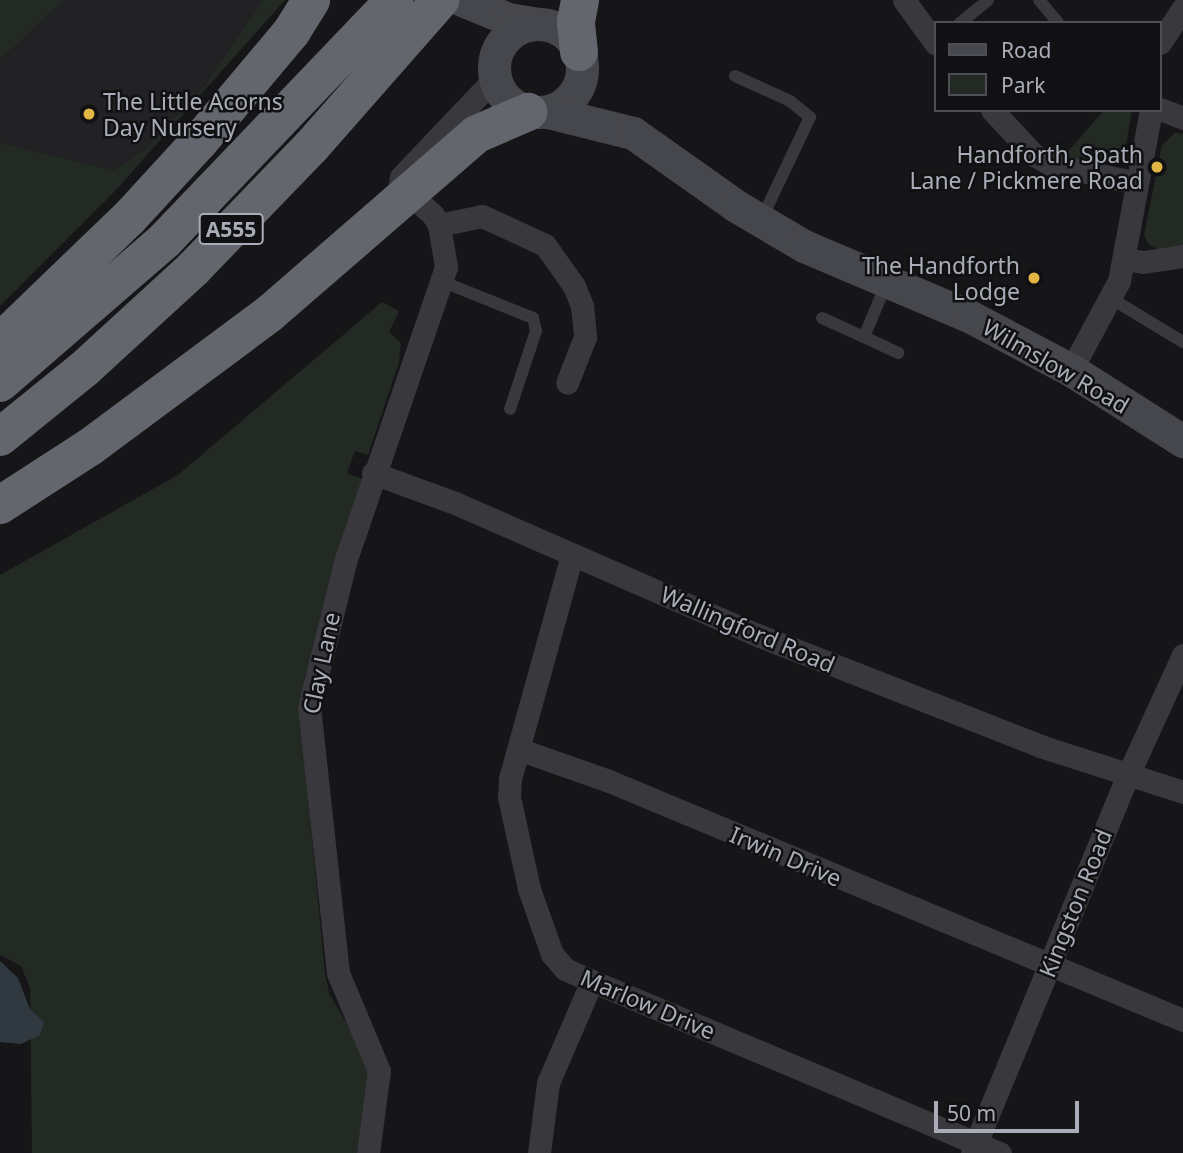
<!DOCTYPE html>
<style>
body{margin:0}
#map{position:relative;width:1183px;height:1153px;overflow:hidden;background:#161618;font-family:"Noto Sans",sans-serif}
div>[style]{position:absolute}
.built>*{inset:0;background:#222225}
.green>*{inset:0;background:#232a24}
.water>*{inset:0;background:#303840}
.lane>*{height:12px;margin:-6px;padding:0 6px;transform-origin:6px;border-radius:6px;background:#38383d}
.street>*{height:23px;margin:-11.5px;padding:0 11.5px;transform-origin:11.5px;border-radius:11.5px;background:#38383d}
.secondary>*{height:33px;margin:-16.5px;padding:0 16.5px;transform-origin:16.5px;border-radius:16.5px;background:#46474c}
.secondary>.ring{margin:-16.5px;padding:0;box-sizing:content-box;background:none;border:33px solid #46474c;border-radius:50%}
.highway>*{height:38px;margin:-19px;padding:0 19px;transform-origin:19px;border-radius:19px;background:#64666d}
.dots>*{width:19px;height:19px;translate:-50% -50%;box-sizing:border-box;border:4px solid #111113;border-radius:50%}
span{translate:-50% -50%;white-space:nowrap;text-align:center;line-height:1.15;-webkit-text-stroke:5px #111113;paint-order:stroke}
.shield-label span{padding:2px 5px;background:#111113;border:2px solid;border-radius:5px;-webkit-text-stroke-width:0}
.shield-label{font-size:21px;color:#a9adb7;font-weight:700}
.poi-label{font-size:23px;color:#a9adb7}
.left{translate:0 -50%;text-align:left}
.right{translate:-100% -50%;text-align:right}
.street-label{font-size:23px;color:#a9adb7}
.legend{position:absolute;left:934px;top:21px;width:228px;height:91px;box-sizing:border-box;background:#111113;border:2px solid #4e4f55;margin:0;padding:9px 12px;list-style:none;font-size:21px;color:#a9adb7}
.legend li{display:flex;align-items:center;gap:14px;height:35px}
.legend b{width:35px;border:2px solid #4e4f55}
.scale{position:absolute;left:934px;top:1101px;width:145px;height:32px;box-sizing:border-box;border:4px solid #a9adb7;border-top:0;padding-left:9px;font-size:21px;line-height:24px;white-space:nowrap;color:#a9adb7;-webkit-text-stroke:5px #111113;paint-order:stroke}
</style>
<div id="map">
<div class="built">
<div style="clip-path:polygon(64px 0,263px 0,206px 84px,146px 149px,114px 170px,0 143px,0 60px)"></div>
</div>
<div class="green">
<div style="clip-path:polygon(0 0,64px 0,0 60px)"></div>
<div style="clip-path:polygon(263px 0,285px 0,113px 193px,0 306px,0 143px,114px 170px,146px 149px,206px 84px)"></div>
<div style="clip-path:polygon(1104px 110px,1132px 110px,1126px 145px,1117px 158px,1100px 163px,1064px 156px)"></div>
<div style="clip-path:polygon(1175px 133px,1183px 134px,1183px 246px,1160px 250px,1149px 245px,1144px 235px,1162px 145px)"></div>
<div style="clip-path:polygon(382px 302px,399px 311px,389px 332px,401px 343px,399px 362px,368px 455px,355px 451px,347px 473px,362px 479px,300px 713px,325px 973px,329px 993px,370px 1063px,358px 1153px,32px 1153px,30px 988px,21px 966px,0 955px,0 575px,178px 475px)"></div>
</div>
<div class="water">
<div style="clip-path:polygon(0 961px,18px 978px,30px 1009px,44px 1022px,40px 1035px,21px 1044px,0 1042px)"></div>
</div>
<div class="lane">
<div style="left:1039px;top:0;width:30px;rotate:50deg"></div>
<div style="left:960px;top:23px;width:36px;rotate:-39deg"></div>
<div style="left:735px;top:76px;width:60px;rotate:24.4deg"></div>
<div style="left:790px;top:101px;width:26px;rotate:39deg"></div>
<div style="left:810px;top:117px;width:114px;rotate:115.4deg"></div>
<div style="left:441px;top:281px;width:99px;rotate:21.9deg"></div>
<div style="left:533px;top:318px;width:13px;rotate:77deg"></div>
<div style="left:536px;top:331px;width:82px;rotate:108.4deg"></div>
<div style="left:1112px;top:299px;width:83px;rotate:31.2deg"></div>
<div style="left:822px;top:318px;width:46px;rotate:24.3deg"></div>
<div style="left:864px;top:337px;width:60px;rotate:-67.3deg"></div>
<div style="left:864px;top:337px;width:38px;rotate:25deg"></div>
</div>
<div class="street">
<div style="left:904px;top:0;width:54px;rotate:54deg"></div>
<div style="left:1160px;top:43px;width:42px;rotate:-56.7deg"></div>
<div style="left:1160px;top:109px;width:25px;rotate:21deg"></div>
<div style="left:992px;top:110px;width:62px;rotate:47deg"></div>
<div style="left:1034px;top:155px;width:18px;rotate:29deg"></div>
<div style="left:1050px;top:164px;width:89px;rotate:12.3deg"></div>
<div style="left:439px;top:225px;width:44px;rotate:-11.8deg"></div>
<div style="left:482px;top:216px;width:69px;rotate:24.7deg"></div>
<div style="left:545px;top:245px;width:50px;rotate:54.7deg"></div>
<div style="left:574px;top:286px;width:22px;rotate:68deg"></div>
<div style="left:582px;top:306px;width:31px;rotate:84deg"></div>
<div style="left:585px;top:337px;width:49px;rotate:111.4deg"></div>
<div style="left:1126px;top:259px;width:17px;rotate:10deg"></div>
<div style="left:1143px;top:262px;width:40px;rotate:-8.5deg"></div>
<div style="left:1071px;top:370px;width:101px;rotate:-61.7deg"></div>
<div style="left:1119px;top:281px;width:174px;rotate:-79.4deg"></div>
<div style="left:373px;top:473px;width:87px;rotate:20.1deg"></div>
<div style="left:455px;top:503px;width:333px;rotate:23.6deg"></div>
<div style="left:760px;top:636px;width:301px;rotate:21.4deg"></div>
<div style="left:1040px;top:746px;width:150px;rotate:17.8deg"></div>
<div style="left:572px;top:555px;width:232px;rotate:105.5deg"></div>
<div style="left:510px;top:779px;width:18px;rotate:93deg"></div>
<div style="left:509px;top:797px;width:94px;rotate:77.7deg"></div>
<div style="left:529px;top:889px;width:69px;rotate:70.5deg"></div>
<div style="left:552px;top:954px;width:20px;rotate:49deg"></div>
<div style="left:565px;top:969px;width:30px;rotate:24deg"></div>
<div style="left:592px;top:981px;width:443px;rotate:22.9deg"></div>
<div style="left:521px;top:750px;width:93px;rotate:19.4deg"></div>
<div style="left:609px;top:781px;width:622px;rotate:22.61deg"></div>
<div style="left:368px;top:1153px;width:83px;rotate:-82.4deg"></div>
<div style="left:379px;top:1071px;width:106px;rotate:-112.7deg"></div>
<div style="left:338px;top:973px;width:267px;rotate:-96.2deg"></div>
<div style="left:309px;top:708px;width:154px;rotate:-76.1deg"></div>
<div style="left:346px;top:559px;width:309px;rotate:-71.1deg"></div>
<div style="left:446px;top:267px;width:43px;rotate:-99.5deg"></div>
<div style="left:439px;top:225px;width:12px;rotate:-121deg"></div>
<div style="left:433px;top:215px;width:45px;rotate:-137.7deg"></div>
<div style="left:400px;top:185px;width:8px;rotate:-83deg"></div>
<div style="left:401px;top:177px;width:135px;rotate:-46.5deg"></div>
<div style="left:539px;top:1153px;width:71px;rotate:-82.7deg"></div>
<div style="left:548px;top:1083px;width:111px;rotate:-66.7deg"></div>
<div style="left:972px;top:1153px;width:409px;rotate:-67.6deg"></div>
<div style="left:1128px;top:775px;width:132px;rotate:-65.4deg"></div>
</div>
<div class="secondary">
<div style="left:462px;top:0;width:50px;rotate:22.4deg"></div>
<div style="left:508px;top:19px;width:30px;rotate:9deg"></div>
<div class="ring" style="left:494px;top:24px;width:55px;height:55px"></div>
<div style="left:548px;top:112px;width:88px;rotate:13.9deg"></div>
<div style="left:633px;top:133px;width:126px;rotate:35.3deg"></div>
<div style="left:736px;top:206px;width:79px;rotate:30.5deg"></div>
<div style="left:804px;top:246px;width:179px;rotate:23deg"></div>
<div style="left:969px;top:316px;width:115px;rotate:27.9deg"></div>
<div style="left:1071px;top:370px;width:133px;rotate:32.4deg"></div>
</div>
<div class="highway">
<div style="left:579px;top:52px;width:31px;rotate:-96deg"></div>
<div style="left:576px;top:21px;width:21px;rotate:-79deg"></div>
<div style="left:0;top:342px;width:179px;rotate:-43.9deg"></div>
<div style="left:129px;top:218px;width:103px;rotate:-47.4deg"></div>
<div style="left:199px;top:142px;width:145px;rotate:-50deg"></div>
<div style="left:292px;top:31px;width:36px;rotate:-58deg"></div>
<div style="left:0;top:383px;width:218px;rotate:-40.9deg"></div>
<div style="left:165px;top:240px;width:332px;rotate:-46.3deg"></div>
<div style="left:0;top:437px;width:108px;rotate:-39deg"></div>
<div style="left:84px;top:369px;width:148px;rotate:-42.5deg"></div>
<div style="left:193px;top:269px;width:170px;rotate:-46deg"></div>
<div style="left:311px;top:147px;width:196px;rotate:-48.7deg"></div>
<div style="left:0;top:505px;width:107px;rotate:-32.8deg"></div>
<div style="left:90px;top:447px;width:223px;rotate:-36.6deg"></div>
<div style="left:269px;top:314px;width:275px;rotate:-40.9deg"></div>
<div style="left:477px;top:134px;width:56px;rotate:-23.3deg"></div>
</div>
<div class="dots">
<div style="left:89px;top:114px;background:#e1b645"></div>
<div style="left:1157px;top:167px;background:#e1b645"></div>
<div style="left:1034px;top:278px;background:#e1b645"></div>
</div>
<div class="shield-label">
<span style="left:231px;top:229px">A555</span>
</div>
<div class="poi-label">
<span class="left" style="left:103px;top:114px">The Little Acorns<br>Day Nursery</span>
<span class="right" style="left:1143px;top:167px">Handforth, Spath<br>Lane / Pickmere Road</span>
<span class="right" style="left:1020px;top:278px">The Handforth<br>Lodge</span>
</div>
<div class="street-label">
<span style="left:1056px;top:366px;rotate:30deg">Wilmslow Road</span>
<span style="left:748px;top:629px;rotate:23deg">Wallingford Road</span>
<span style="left:321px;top:663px;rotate:-78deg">Clay Lane</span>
<span style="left:786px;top:856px;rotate:23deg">Irwin Drive</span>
<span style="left:1075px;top:903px;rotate:-68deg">Kingston Road</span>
<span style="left:648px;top:1004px;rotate:23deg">Marlow Drive</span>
</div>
<ul class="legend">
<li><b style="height:9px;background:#46474c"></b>Road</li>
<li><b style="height:19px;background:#232a24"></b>Park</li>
</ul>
<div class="scale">50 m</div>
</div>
